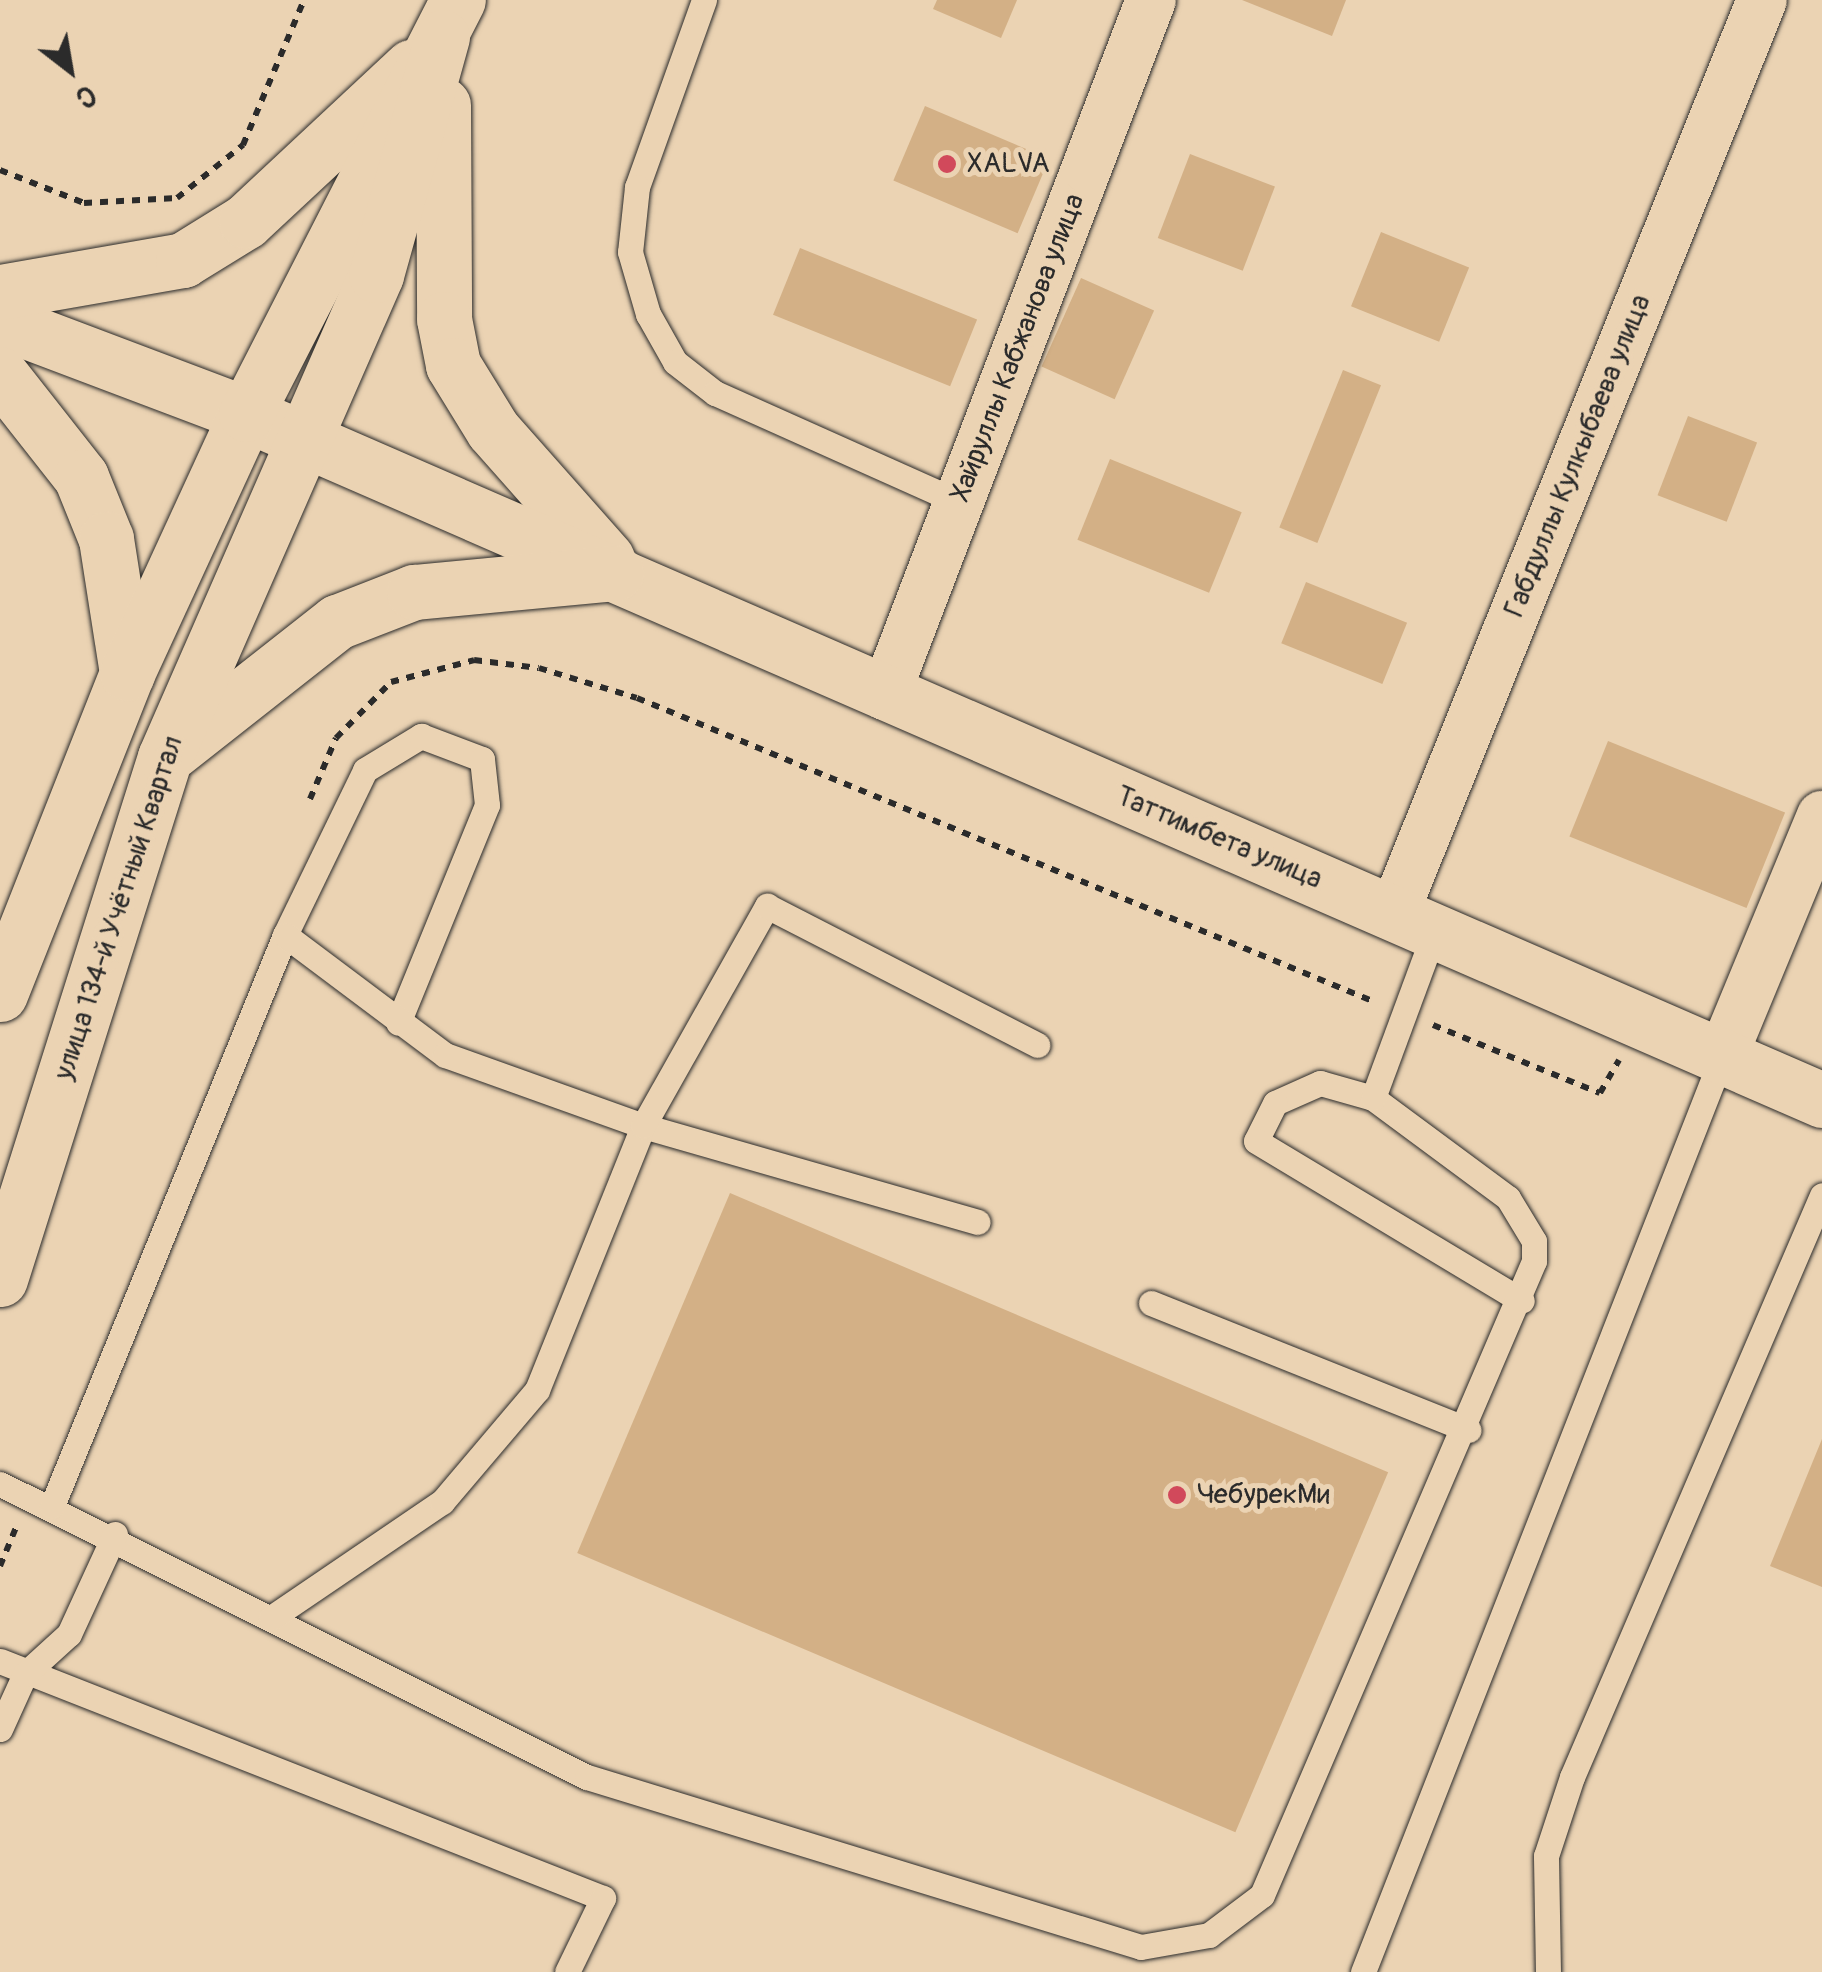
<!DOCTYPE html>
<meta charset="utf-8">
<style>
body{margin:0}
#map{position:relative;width:1822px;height:1972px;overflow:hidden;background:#ebd3b3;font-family:Pangolin,sans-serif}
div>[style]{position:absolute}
.building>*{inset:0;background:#d3b086;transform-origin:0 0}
.path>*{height:6px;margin-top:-3px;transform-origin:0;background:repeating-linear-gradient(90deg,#2b2b2b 0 8px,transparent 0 16px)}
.roads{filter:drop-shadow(0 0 2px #2b2b2b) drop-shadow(0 0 2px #2b2b2b)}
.lane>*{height:25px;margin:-12.5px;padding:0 12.5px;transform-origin:12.5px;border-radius:12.5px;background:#ebd3b3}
.street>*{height:50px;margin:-25px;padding:0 25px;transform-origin:25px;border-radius:25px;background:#ebd3b3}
.secondary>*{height:55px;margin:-27.5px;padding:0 27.5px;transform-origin:27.5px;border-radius:27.5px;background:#ebd3b3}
.primary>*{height:55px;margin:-27.5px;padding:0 27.5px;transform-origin:27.5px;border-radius:27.5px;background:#ebd3b3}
.dots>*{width:28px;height:28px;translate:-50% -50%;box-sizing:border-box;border:5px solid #ebd3b3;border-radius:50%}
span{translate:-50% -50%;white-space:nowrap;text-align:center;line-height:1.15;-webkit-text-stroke:10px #ebd3b3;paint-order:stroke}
.poi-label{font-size:28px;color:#2b2b2b}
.left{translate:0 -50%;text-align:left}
.street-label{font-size:28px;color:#2b2b2b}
.north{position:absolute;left:20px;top:20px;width:100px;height:100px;-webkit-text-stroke:8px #ebd3b3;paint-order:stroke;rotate:149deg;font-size:28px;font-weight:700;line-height:40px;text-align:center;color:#2b2b2b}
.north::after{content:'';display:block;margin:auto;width:35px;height:45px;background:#2b2b2b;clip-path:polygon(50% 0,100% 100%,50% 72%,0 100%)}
</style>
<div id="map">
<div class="building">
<div style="clip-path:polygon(937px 0,1017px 0,1001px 38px,933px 9px)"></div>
<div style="clip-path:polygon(1242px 0,1346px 0,1332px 36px)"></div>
<div style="left:925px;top:106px;width:135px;height:81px;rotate:23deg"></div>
<div style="left:1190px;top:154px;width:91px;height:90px;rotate:21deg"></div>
<div style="left:1381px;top:232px;width:95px;height:80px;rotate:22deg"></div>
<div style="left:800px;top:248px;width:191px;height:72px;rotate:22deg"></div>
<div style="left:1081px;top:278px;width:80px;height:97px;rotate:24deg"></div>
<div style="left:1343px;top:370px;width:41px;height:170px;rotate:22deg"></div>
<div style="left:1688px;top:416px;width:74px;height:85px;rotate:21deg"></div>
<div style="left:1110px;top:459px;width:142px;height:87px;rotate:22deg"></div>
<div style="left:1306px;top:582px;width:109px;height:66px;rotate:22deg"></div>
<div style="left:1608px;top:741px;width:191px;height:103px;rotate:22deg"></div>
<div style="left:730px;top:1193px;width:715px;height:391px;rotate:23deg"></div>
<div style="clip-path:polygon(1822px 1439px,1822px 1587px,1770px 1566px)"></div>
</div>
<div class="path">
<div style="left:0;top:170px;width:90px;rotate:21.4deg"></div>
<div style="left:84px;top:203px;width:93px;rotate:-3.1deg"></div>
<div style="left:177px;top:198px;width:85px;rotate:-38.8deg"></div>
<div style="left:243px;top:145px;width:157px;rotate:-67.2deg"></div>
<div style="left:310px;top:799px;width:66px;rotate:-66.9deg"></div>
<div style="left:336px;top:738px;width:78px;rotate:-45.5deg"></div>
<div style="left:391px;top:682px;width:86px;rotate:-14.8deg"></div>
<div style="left:474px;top:660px;width:65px;rotate:7deg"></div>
<div style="left:539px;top:668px;width:102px;rotate:17deg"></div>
<div style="left:637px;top:698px;width:798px;rotate:22.39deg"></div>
<div style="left:1433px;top:1025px;width:180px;rotate:22.2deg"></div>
<div style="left:1600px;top:1093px;width:38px;rotate:-60deg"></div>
<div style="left:0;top:1566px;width:44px;rotate:-67.5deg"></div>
</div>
<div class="roads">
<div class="lane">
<div style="left:704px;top:0;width:199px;rotate:109.7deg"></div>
<div style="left:637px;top:187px;width:65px;rotate:96.1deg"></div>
<div style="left:630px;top:252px;width:65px;rotate:73.8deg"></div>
<div style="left:648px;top:314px;width:55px;rotate:60.6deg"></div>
<div style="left:675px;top:362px;width:51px;rotate:37.8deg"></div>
<div style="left:715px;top:393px;width:267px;rotate:24.1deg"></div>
<div style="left:285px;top:935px;width:183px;rotate:-64.1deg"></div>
<div style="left:365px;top:770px;width:66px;rotate:-31.3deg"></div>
<div style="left:421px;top:736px;width:65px;rotate:20.7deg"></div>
<div style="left:482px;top:759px;width:46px;rotate:83.8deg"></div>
<div style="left:487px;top:805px;width:235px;rotate:112.2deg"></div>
<div style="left:1373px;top:1098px;width:55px;rotate:-164.2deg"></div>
<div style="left:1320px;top:1083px;width:49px;rotate:156deg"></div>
<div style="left:1275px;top:1103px;width:42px;rotate:116.6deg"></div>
<div style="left:1256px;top:1141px;width:310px;rotate:31deg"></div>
<div style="left:1151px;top:1303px;width:342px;rotate:21.8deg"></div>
<div style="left:0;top:1484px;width:656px;rotate:26.53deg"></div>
<div style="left:587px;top:1777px;width:579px;rotate:17.06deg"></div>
<div style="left:1141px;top:1947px;width:69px;rotate:-10deg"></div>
<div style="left:1209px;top:1935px;width:66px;rotate:-37deg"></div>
<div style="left:1262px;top:1895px;width:690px;rotate:-66.78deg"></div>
<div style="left:1534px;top:1261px;width:20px;rotate:-90deg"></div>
<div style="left:1534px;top:1241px;width:50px;rotate:-121.2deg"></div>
<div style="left:1508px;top:1198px;width:168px;rotate:-143.5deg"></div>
<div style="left:1373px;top:1098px;width:179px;rotate:-69.7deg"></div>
<div style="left:52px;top:1506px;width:617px;rotate:-67.8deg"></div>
<div style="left:285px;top:935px;width:200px;rotate:36.9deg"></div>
<div style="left:445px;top:1055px;width:210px;rotate:19.7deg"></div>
<div style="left:643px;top:1126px;width:348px;rotate:16deg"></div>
<div style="left:271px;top:1618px;width:207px;rotate:-34.2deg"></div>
<div style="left:442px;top:1502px;width:147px;rotate:-49.7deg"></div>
<div style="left:537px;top:1390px;width:284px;rotate:-68.1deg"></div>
<div style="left:643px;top:1126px;width:253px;rotate:-60.6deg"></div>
<div style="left:767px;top:906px;width:304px;rotate:27.2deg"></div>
<div style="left:0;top:1661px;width:648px;rotate:21.46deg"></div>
<div style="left:603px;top:1898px;width:82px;rotate:115.9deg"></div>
<div style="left:0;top:1729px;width:60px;rotate:-65.6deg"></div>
<div style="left:25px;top:1674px;width:59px;rotate:-42.3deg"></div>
<div style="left:69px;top:1634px;width:110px;rotate:-65.3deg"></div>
<div style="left:1363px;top:1972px;width:983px;rotate:-68.58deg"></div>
<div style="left:1548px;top:1972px;width:116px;rotate:-91deg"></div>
<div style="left:1546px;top:1856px;width:83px;rotate:-71.8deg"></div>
<div style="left:1572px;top:1777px;width:633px;rotate:-66.75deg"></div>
</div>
<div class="street">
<div style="left:885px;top:695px;width:744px;rotate:-69.06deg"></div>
<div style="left:1394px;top:913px;width:984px;rotate:-68.05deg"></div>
<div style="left:1722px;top:1057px;width:261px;rotate:-67.5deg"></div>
</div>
<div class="secondary">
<div style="left:0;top:321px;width:263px;rotate:20.7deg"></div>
</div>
<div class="primary">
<div style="left:443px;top:105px;width:214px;rotate:89.7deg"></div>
<div style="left:444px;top:319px;width:47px;rotate:78.9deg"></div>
<div style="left:453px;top:365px;width:76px;rotate:58.4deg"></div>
<div style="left:493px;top:430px;width:172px;rotate:48.5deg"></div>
<div style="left:0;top:292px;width:186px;rotate:-9.9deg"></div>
<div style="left:183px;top:260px;width:74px;rotate:-31.8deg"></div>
<div style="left:246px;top:221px;width:226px;rotate:-43deg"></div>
<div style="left:0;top:374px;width:131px;rotate:51.8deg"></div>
<div style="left:81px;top:477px;width:67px;rotate:68deg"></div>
<div style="left:106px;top:539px;width:136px;rotate:81.1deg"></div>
<div style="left:246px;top:414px;width:1719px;rotate:23.52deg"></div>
<div style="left:173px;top:751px;width:209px;rotate:-38.2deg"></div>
<div style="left:337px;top:622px;width:83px;rotate:-21.3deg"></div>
<div style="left:414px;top:592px;width:203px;rotate:-5.4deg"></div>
<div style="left:0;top:994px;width:345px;rotate:-68.4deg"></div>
<div style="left:127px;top:673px;width:285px;rotate:-65.3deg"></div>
<div style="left:246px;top:414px;width:465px;rotate:-62.9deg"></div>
<div style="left:0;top:1279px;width:547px;rotate:-72.46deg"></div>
<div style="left:165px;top:757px;width:526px;rotate:-66.36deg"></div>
<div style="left:376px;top:275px;width:247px;rotate:-74.5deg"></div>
</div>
</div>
<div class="dots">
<div style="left:947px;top:164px;background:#d1495b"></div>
<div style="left:1177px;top:1495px;background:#d1495b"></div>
</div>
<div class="poi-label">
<span class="left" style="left:967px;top:164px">XALVA</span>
<span class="left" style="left:1197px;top:1495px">ЧебурекМи</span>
</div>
<div class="street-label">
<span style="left:1018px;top:348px;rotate:-69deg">Хайруллы Кабжанова улица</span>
<span style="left:1578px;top:456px;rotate:-68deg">Габдуллы Кулкыбаева улица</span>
<span style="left:1219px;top:838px;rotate:23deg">Таттимбета улица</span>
<span style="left:119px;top:908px;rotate:-72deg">улица 134-й Учётный Квартал</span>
</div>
<div class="north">С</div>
</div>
